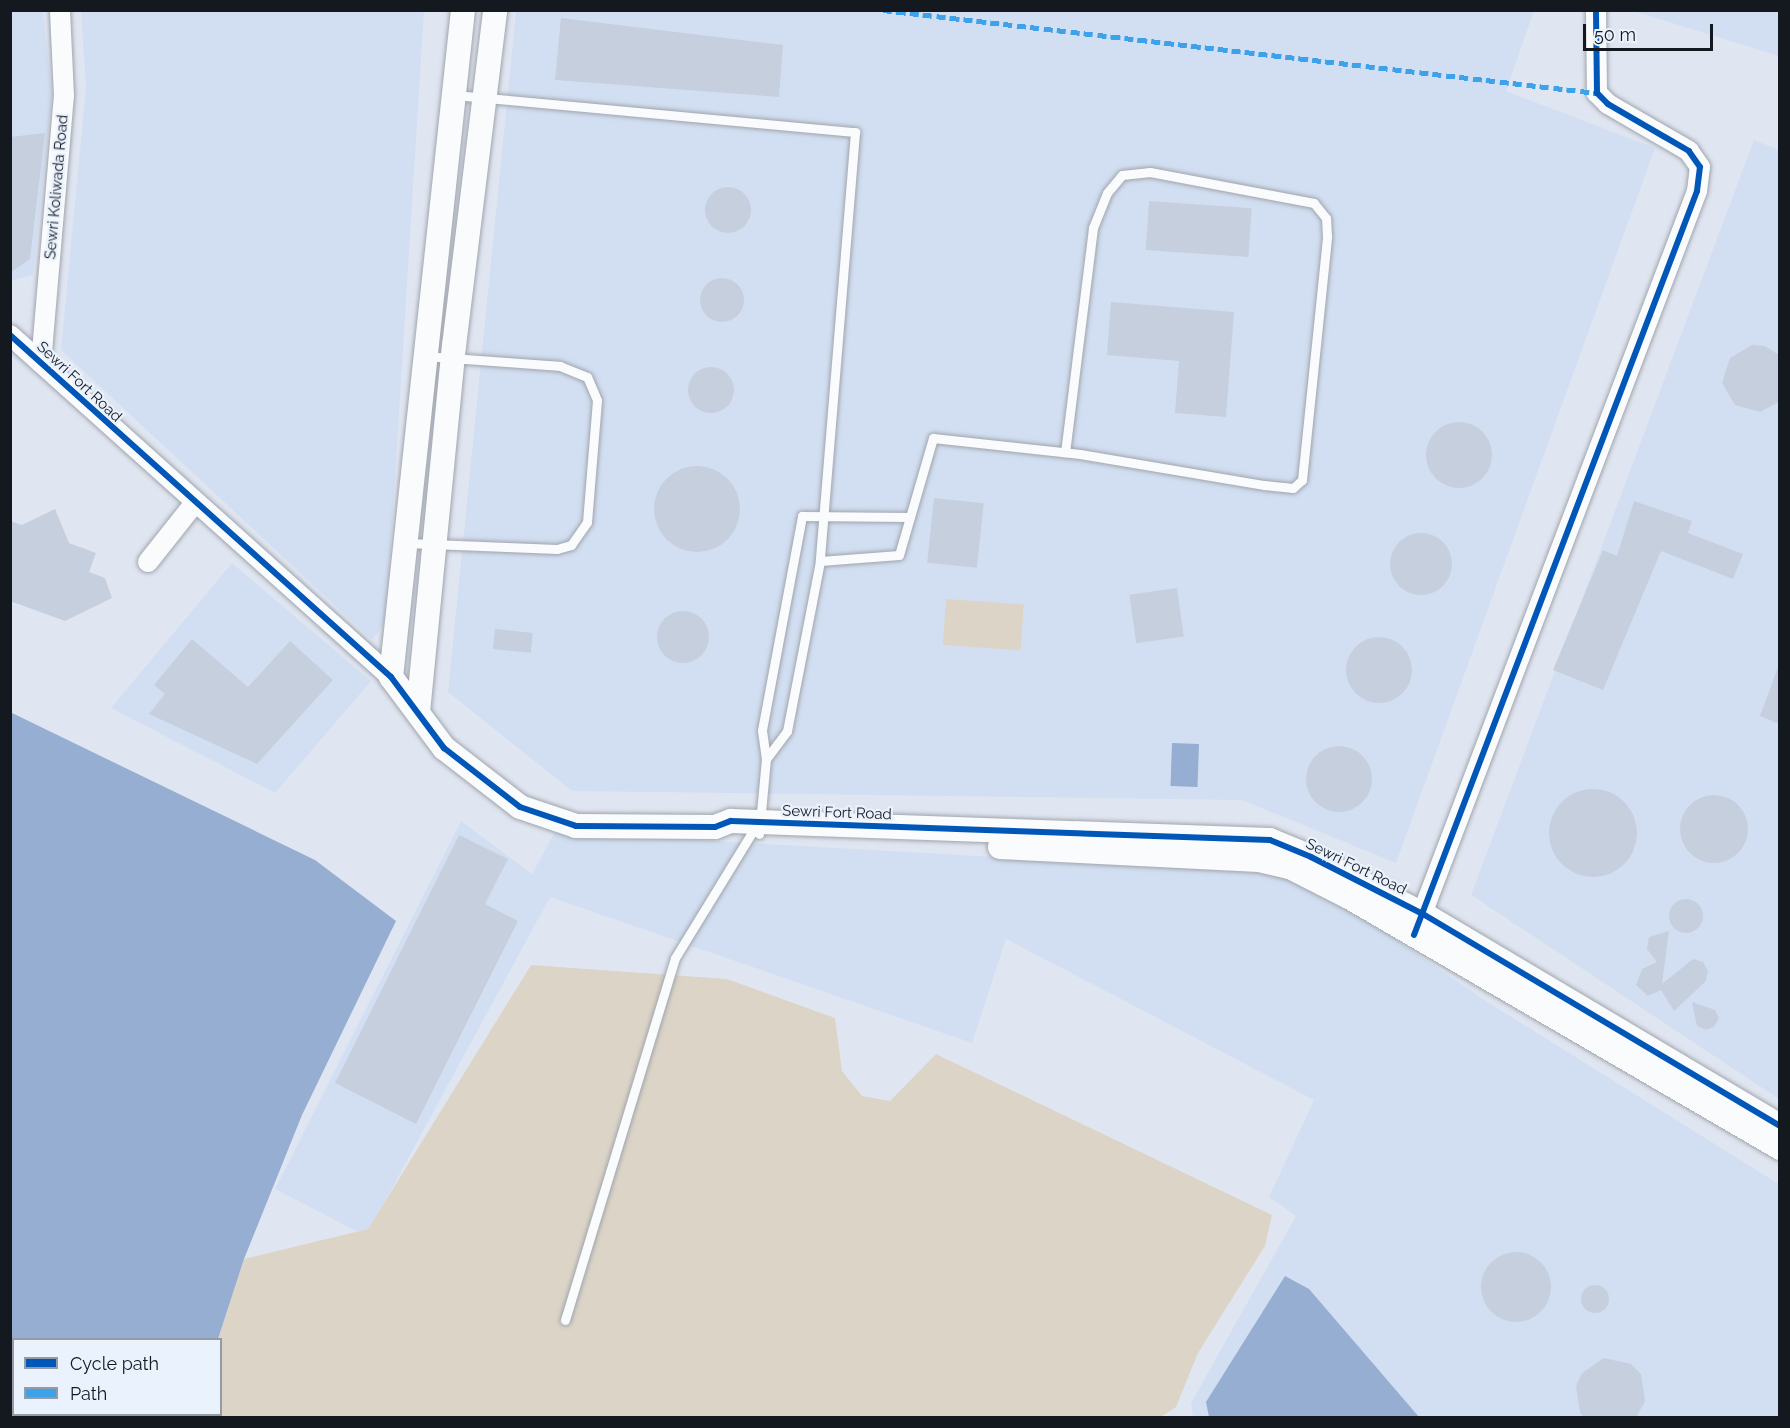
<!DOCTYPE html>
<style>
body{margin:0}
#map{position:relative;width:1790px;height:1428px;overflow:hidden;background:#e0e6f1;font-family:Raleway,sans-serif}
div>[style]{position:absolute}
.built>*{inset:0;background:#d2dff2}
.green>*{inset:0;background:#dcd5c7;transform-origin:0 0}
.water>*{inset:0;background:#96aed1;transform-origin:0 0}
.building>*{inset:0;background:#c6cfdd;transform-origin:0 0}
.round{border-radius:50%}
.roads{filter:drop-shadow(0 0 2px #a0a5ad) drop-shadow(0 0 2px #a0a5ad)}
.service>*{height:9px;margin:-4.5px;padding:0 4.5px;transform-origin:4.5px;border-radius:4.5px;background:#fafbfd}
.minor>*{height:20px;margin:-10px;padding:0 10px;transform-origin:10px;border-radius:10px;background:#fafbfd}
.tertiary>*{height:24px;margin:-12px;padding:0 12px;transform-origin:12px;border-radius:12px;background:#fafbfd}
.quiet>*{height:4.5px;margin-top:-2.25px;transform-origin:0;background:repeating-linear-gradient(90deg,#3da2ea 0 9px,transparent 0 13.5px)}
.cycleway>*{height:6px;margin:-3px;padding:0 3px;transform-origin:3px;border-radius:3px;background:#0057b8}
span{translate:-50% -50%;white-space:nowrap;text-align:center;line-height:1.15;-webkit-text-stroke:4.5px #eaf2fe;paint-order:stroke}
.street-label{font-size:15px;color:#141920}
.frame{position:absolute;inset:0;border:12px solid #141920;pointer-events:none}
.legend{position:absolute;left:12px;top:1338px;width:210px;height:78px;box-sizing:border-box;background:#eaf2fe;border:2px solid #949ba5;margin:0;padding:8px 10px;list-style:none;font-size:18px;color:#141920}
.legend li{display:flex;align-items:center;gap:12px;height:30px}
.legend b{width:30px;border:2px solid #949ba5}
.scale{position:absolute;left:1583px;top:24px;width:130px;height:27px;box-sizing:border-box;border:3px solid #141920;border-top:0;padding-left:8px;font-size:18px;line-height:21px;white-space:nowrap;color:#141920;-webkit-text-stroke:4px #eaf2fe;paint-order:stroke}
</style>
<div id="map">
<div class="built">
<div style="clip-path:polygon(11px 11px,43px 11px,52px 94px,33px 275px,11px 281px)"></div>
<div style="clip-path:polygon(81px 11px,424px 11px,386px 622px,372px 640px,61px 350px,86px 87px)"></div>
<div style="clip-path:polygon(516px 11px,1534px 11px,1506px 91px,1655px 148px,1396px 863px,1242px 800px,572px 791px,448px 692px)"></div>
<div style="clip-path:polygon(1633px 11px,1779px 11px,1779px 56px)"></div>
<div style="clip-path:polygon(1754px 140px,1779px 150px,1779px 1099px,1471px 895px)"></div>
<div style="clip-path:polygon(232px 563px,371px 681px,275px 793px,111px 708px)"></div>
<div style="clip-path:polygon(461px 821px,532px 874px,555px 832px,1029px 859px,1264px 867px,1308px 880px,1486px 1001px,1779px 1184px,1779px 1417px,1193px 1417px,1191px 1403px,1296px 1216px,1269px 1197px,1314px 1100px,1006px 939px,972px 1043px,550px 897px,366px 1236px,275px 1189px)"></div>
</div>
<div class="green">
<div style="left:946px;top:599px;width:78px;height:46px;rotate:4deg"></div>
<div style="clip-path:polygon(531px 965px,727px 979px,835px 1018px,842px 1071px,862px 1096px,890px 1101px,936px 1054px,1272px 1215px,1265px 1246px,1198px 1353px,1176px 1407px,1161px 1417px,194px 1418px,220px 1414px,218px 1339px,244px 1259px,368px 1229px)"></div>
</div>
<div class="water">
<div style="clip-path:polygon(10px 712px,315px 860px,396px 921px,302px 1115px,244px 1259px,218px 1339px,14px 1340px,14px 1414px,195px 1415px,194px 1417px,11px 1417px)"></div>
<div style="left:1172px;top:743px;width:27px;height:43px;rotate:2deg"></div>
<div style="clip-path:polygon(1285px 1276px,1309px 1289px,1419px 1417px,1209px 1417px,1206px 1402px)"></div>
</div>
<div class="building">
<div style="clip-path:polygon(561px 18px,783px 45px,779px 97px,555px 80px)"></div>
<div style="clip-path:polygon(45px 133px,30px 259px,10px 273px,10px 137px)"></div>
<div class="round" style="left:705px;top:187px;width:46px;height:46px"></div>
<div style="left:1149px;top:201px;width:103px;height:49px;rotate:4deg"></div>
<div class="round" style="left:700px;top:278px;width:44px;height:44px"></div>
<div style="clip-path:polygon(1111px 302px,1234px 312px,1226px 417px,1175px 413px,1179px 361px,1107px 355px)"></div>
<div style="clip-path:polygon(1752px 345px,1765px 346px,1779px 355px,1779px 402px,1760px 412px,1735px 405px,1722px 383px,1730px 358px)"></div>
<div class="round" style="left:688px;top:367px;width:46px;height:46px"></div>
<div class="round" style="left:1426px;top:422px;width:66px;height:66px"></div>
<div class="round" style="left:654px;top:466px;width:86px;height:86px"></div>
<div style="left:934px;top:498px;width:50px;height:65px;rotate:6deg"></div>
<div style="clip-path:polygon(1634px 501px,1692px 521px,1688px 533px,1743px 554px,1733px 579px,1661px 551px,1603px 690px,1553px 670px,1603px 550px,1617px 556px)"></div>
<div style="clip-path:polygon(55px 509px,69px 543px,96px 553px,89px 572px,105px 578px,112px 598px,65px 621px,10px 601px,10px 521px,22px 525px)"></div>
<div class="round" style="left:1390px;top:533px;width:62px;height:62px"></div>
<div style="left:1177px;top:588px;width:49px;height:48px;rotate:82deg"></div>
<div class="round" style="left:657px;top:611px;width:52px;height:52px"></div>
<div style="left:495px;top:629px;width:38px;height:20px;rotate:6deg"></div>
<div class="round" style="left:1346px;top:637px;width:66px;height:66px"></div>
<div style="clip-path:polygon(192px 639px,248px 687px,290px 641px,333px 680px,257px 764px,149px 714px,165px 694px,154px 685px)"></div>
<div style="clip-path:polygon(1778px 667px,1779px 668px,1779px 724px,1760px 716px)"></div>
<div class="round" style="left:1306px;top:746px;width:66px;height:66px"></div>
<div class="round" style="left:1549px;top:789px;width:88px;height:88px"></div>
<div class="round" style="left:1680px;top:795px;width:68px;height:68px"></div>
<div style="clip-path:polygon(459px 835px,508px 859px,485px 904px,518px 921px,416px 1124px,335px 1083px)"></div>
<div class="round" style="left:1669px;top:899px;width:34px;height:34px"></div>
<div style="clip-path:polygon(1669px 931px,1662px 984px,1693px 959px,1703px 962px,1708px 971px,1706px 981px,1674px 1011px,1661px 990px,1648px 996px,1636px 985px,1642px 969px,1657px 962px,1647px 949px,1649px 937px)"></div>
<div style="clip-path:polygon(1692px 1002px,1715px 1010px,1719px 1018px,1714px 1027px,1706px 1030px,1697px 1026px)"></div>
<div class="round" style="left:1481px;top:1252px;width:70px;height:70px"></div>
<div class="round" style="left:1581px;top:1285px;width:28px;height:28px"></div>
<div style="clip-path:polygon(1604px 1358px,1631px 1364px,1641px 1374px,1645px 1401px,1636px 1418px,1585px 1418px,1580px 1413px,1576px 1386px,1582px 1373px)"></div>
</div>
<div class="roads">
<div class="service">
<div style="left:454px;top:95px;width:403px;rotate:5.3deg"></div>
<div style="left:855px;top:132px;width:430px;rotate:94.7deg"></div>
<div style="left:407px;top:543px;width:150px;rotate:2.3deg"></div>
<div style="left:557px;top:549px;width:15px;rotate:-16deg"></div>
<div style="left:571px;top:545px;width:28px;rotate:-55deg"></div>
<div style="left:587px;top:522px;width:122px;rotate:-85.3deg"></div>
<div style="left:597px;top:400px;width:25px;rotate:-113deg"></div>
<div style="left:587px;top:377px;width:29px;rotate:-158deg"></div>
<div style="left:560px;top:366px;width:135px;rotate:-175.8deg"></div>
<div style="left:766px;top:759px;width:35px;rotate:-53deg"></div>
<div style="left:787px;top:731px;width:173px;rotate:-79deg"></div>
<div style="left:820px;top:561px;width:79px;rotate:-4.3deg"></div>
<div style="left:899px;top:555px;width:122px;rotate:-73.8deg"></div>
<div style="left:933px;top:438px;width:148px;rotate:6.2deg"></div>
<div style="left:1080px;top:454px;width:187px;rotate:9.6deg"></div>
<div style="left:1264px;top:485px;width:29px;rotate:6deg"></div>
<div style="left:1293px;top:488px;width:12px;rotate:-42deg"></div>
<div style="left:1302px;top:480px;width:245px;rotate:-84.1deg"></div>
<div style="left:1327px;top:236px;width:18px;rotate:-93deg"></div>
<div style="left:1326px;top:218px;width:19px;rotate:-129deg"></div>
<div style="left:1314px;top:203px;width:167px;rotate:-169.3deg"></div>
<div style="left:1150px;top:172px;width:28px;rotate:174deg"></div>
<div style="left:1122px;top:175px;width:23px;rotate:130deg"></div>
<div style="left:1107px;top:193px;width:38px;rotate:112deg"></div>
<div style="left:1093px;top:228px;width:226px;rotate:97.1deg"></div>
<div style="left:759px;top:834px;width:75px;rotate:-84.7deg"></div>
<div style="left:766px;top:759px;width:29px;rotate:-98deg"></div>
<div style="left:762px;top:730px;width:218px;rotate:-79.4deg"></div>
<div style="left:802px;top:516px;width:107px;rotate:0.5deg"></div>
<div style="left:565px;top:1320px;width:378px;rotate:-73.1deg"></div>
<div style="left:675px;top:958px;width:145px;rotate:-58.5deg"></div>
<div style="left:751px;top:834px;width:11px;rotate:-90deg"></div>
</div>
<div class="minor">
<div style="left:10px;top:335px;width:512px;rotate:41.91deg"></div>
<div style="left:41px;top:363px;width:268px;rotate:-85.1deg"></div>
<div style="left:64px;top:96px;width:86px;rotate:-92.7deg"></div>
<div style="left:148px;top:562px;width:74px;rotate:-51.6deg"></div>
<div style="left:1417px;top:927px;width:787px;rotate:-69.17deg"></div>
<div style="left:1697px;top:191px;width:24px;rotate:-83deg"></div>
<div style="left:1700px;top:167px;width:19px;rotate:-125deg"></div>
<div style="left:1689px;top:151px;width:94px;rotate:-149.9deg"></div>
<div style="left:1608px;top:104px;width:16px;rotate:-135deg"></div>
<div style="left:1597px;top:93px;width:83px;rotate:-90.7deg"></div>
</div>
<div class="tertiary">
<div style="left:463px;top:10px;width:671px;rotate:96.16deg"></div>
<div style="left:391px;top:677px;width:89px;rotate:53.3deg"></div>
<div style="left:444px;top:748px;width:96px;rotate:37.8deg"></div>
<div style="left:520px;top:807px;width:59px;rotate:18.7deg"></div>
<div style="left:576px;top:826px;width:139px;rotate:0.4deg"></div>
<div style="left:715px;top:827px;width:17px;rotate:-21deg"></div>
<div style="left:731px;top:821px;width:539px;rotate:2.02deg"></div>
<div style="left:1270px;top:840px;width:44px;rotate:22.5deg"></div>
<div style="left:1311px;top:857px;width:126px;rotate:27deg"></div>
<div style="left:1423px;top:914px;width:415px;rotate:30.7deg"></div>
<div style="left:418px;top:712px;width:368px;rotate:-84.4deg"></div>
<div style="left:454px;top:346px;width:338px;rotate:-83deg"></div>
<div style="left:1000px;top:847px;width:259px;rotate:2.9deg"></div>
<div style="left:1259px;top:860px;width:32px;rotate:13deg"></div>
<div style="left:1290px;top:867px;width:66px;rotate:27deg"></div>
<div style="left:1349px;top:897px;width:499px;rotate:30.2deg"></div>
</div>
</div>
<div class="quiet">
<div style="left:883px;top:10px;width:719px;rotate:6.63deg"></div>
</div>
<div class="cycleway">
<div style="left:10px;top:335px;width:512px;rotate:41.91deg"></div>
<div style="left:391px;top:677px;width:89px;rotate:53.3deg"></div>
<div style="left:444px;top:748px;width:96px;rotate:37.8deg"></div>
<div style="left:520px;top:807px;width:59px;rotate:18.7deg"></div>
<div style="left:576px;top:826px;width:139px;rotate:0.4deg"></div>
<div style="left:715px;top:827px;width:17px;rotate:-21deg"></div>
<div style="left:731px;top:821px;width:539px;rotate:2.02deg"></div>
<div style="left:1270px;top:840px;width:44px;rotate:22.5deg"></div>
<div style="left:1311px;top:857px;width:126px;rotate:27deg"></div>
<div style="left:1423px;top:914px;width:415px;rotate:30.7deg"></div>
<div style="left:1414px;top:935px;width:796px;rotate:-69.17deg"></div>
<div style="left:1697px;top:191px;width:24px;rotate:-83deg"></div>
<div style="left:1700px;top:167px;width:19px;rotate:-125deg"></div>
<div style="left:1689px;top:151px;width:94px;rotate:-149.9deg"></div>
<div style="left:1608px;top:104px;width:16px;rotate:-135deg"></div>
<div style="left:1597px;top:93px;width:83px;rotate:-90.7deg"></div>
</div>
<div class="street-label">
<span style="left:57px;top:187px;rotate:-85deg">Sewri Koliwada Road</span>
<span style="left:79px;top:382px;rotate:43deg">Sewri Fort Road</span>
<span style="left:837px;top:813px;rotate:2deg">Sewri Fort Road</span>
<span style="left:1356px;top:867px;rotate:26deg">Sewri Fort Road</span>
</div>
<div class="frame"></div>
<ul class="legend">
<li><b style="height:8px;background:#0057b8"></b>Cycle path</li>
<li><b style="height:8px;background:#3da2ea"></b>Path</li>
</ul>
<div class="scale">50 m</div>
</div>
